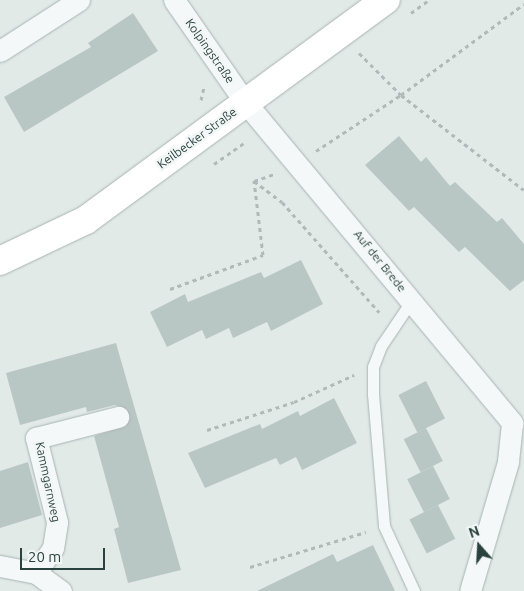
<!DOCTYPE html>
<meta charset="utf-8">
<style>
body{margin:0}
#map{position:relative;width:524px;height:591px;overflow:hidden;background:#e2eae8;font-family:Ubuntu,sans-serif}
div>[style]{position:absolute}
.building>*{inset:0;background:#b9c7c4;transform-origin:0 0}
.path>*{height:3px;margin-top:-1.5px;transform-origin:0;background:repeating-linear-gradient(90deg,#b0bab8 0 4px,transparent 0 8px)}
.roads{filter:drop-shadow(0 0 1px #a7b4b1) drop-shadow(0 0 1px #a7b4b1)}
.lane>*{height:11px;margin:-5.5px;padding:0 5.5px;transform-origin:5.5px;border-radius:5.5px;background:#f5f8f8}
.street>*{height:21px;margin:-10.5px;padding:0 10.5px;transform-origin:10.5px;border-radius:10.5px;background:#f5f8f8}
.secondary>*{height:28px;margin:-14px;padding:0 14px;transform-origin:14px;border-radius:14px;background:#fff}
span{translate:-50% -50%;white-space:nowrap;text-align:center;line-height:1.15;-webkit-text-stroke:5px #f2f7f6;paint-order:stroke}
.street-label{font-size:12px;color:#2a423d}
.north{position:absolute;left:454px;top:521px;width:50px;height:50px;-webkit-text-stroke:4px #f2f7f6;paint-order:stroke;rotate:341deg;font-size:14px;font-weight:700;line-height:20px;text-align:center;color:#2a423d}
.north::after{content:'';display:block;margin:auto;width:18px;height:22px;background:#2a423d;clip-path:polygon(50% 0,100% 100%,50% 72%,0 100%)}
.scale{position:absolute;left:20px;top:548px;width:85px;height:22px;box-sizing:border-box;border:2px solid #2a423d;border-top:0;padding-left:6px;font-size:15px;line-height:18px;white-space:nowrap;color:#2a423d;-webkit-text-stroke:4px #f2f7f6;paint-order:stroke}
</style>
<div id="map">
<div class="building">
<div style="clip-path:polygon(133px 13px,158px 51px,24px 132px,4px 97px,91px 47px,88px 43px)"></div>
<div style="clip-path:polygon(399px 136px,421px 162px,426px 157px,450px 186px,455px 182px,497px 222px,502px 218px,524px 244px,524px 280px,510px 291px,465px 247px,459px 252px,414px 207px,409px 211px,365px 165px)"></div>
<div style="clip-path:polygon(301px 260px,323px 304px,271px 331px,267px 322px,233px 338px,229px 328px,206px 339px,202px 330px,167px 347px,150px 312px,185px 294px,188px 302px,261px 272px,264px 278px)"></div>
<div style="clip-path:polygon(116px 343px,181px 570px,128px 583px,114px 529px,119px 527px,94px 436px,126px 426px,127px 409px,115px 405px,87px 412px,86px 407px,20px 425px,6px 373px)"></div>
<div style="left:426px;top:381px;width:42px;height:31px;rotate:63deg"></div>
<div style="clip-path:polygon(334px 398px,357px 443px,302px 470px,296px 457px,280px 465px,276px 458px,205px 488px,188px 453px,260px 424px,262px 429px,298px 411px,300px 416px)"></div>
<div style="left:426px;top:428px;width:37px;height:25px;rotate:63deg"></div>
<div style="clip-path:polygon(28px 462px,42px 515px,0 528px,0 471px)"></div>
<div style="left:433px;top:466px;width:37px;height:29px;rotate:63deg"></div>
<div style="left:438px;top:505px;width:38px;height:32px;rotate:63deg"></div>
<div style="clip-path:polygon(373px 545px,395px 591px,257px 591px,333px 554px,337px 562px)"></div>
</div>
<div class="path">
<div style="left:411px;top:13px;width:22px;rotate:-36deg"></div>
<div style="left:359px;top:53px;width:59px;rotate:45deg"></div>
<div style="left:401px;top:95px;width:155px;rotate:37.7deg"></div>
<div style="left:201px;top:100px;width:13px;rotate:-77deg"></div>
<div style="left:316px;top:151px;width:102px;rotate:-33.4deg"></div>
<div style="left:401px;top:95px;width:153px;rotate:-36.5deg"></div>
<div style="left:214px;top:164px;width:39px;rotate:-35deg"></div>
<div style="left:254px;top:181px;width:21px;rotate:-19deg"></div>
<div style="left:170px;top:289px;width:99px;rotate:-20.1deg"></div>
<div style="left:263px;top:255px;width:75px;rotate:-96.9deg"></div>
<div style="left:254px;top:181px;width:35px;rotate:37deg"></div>
<div style="left:282px;top:202px;width:147px;rotate:48.6deg"></div>
<div style="left:207px;top:430px;width:91px;rotate:-17.8deg"></div>
<div style="left:294px;top:402px;width:66px;rotate:-24.2deg"></div>
<div style="left:250px;top:567px;width:121px;rotate:-16.8deg"></div>
</div>
<div class="roads">
<div class="lane">
<div style="left:412px;top:300px;width:55px;rotate:124deg"></div>
<div style="left:381px;top:346px;width:22px;rotate:111deg"></div>
<div style="left:373px;top:367px;width:27px;rotate:90deg"></div>
<div style="left:373px;top:394px;width:132px;rotate:85.2deg"></div>
<div style="left:384px;top:526px;width:72px;rotate:65.2deg"></div>
</div>
<div class="street">
<div style="left:174px;top:0;width:124px;rotate:55.2deg"></div>
<div style="left:245px;top:102px;width:418px;rotate:50.2deg"></div>
<div style="left:512px;top:423px;width:39px;rotate:96deg"></div>
<div style="left:508px;top:462px;width:134px;rotate:106.4deg"></div>
<div style="left:0;top:51px;width:94px;rotate:-32.8deg"></div>
<div style="left:0;top:566px;width:37px;rotate:11deg"></div>
<div style="left:36px;top:573px;width:31px;rotate:36deg"></div>
<div style="left:36px;top:573px;width:30px;rotate:-56deg"></div>
<div style="left:53px;top:548px;width:26px;rotate:-81deg"></div>
<div style="left:57px;top:522px;width:87px;rotate:-104deg"></div>
<div style="left:36px;top:438px;width:85px;rotate:-14.4deg"></div>
</div>
<div class="secondary">
<div style="left:0;top:261px;width:95px;rotate:-25.5deg"></div>
<div style="left:86px;top:220px;width:372px;rotate:-36.3deg"></div>
</div>
</div>
<div class="street-label">
<span style="left:210px;top:51px;rotate:55deg">Kolpingstraße</span>
<span style="left:197px;top:138px;rotate:-36deg">Keilbecker Straße</span>
<span style="left:380px;top:261px;rotate:51deg">Auf der Brede</span>
<span style="left:48px;top:482px;rotate:78deg">Kammgarnweg</span>
</div>
<div class="north">N</div>
<div class="scale">20 m</div>
</div>
